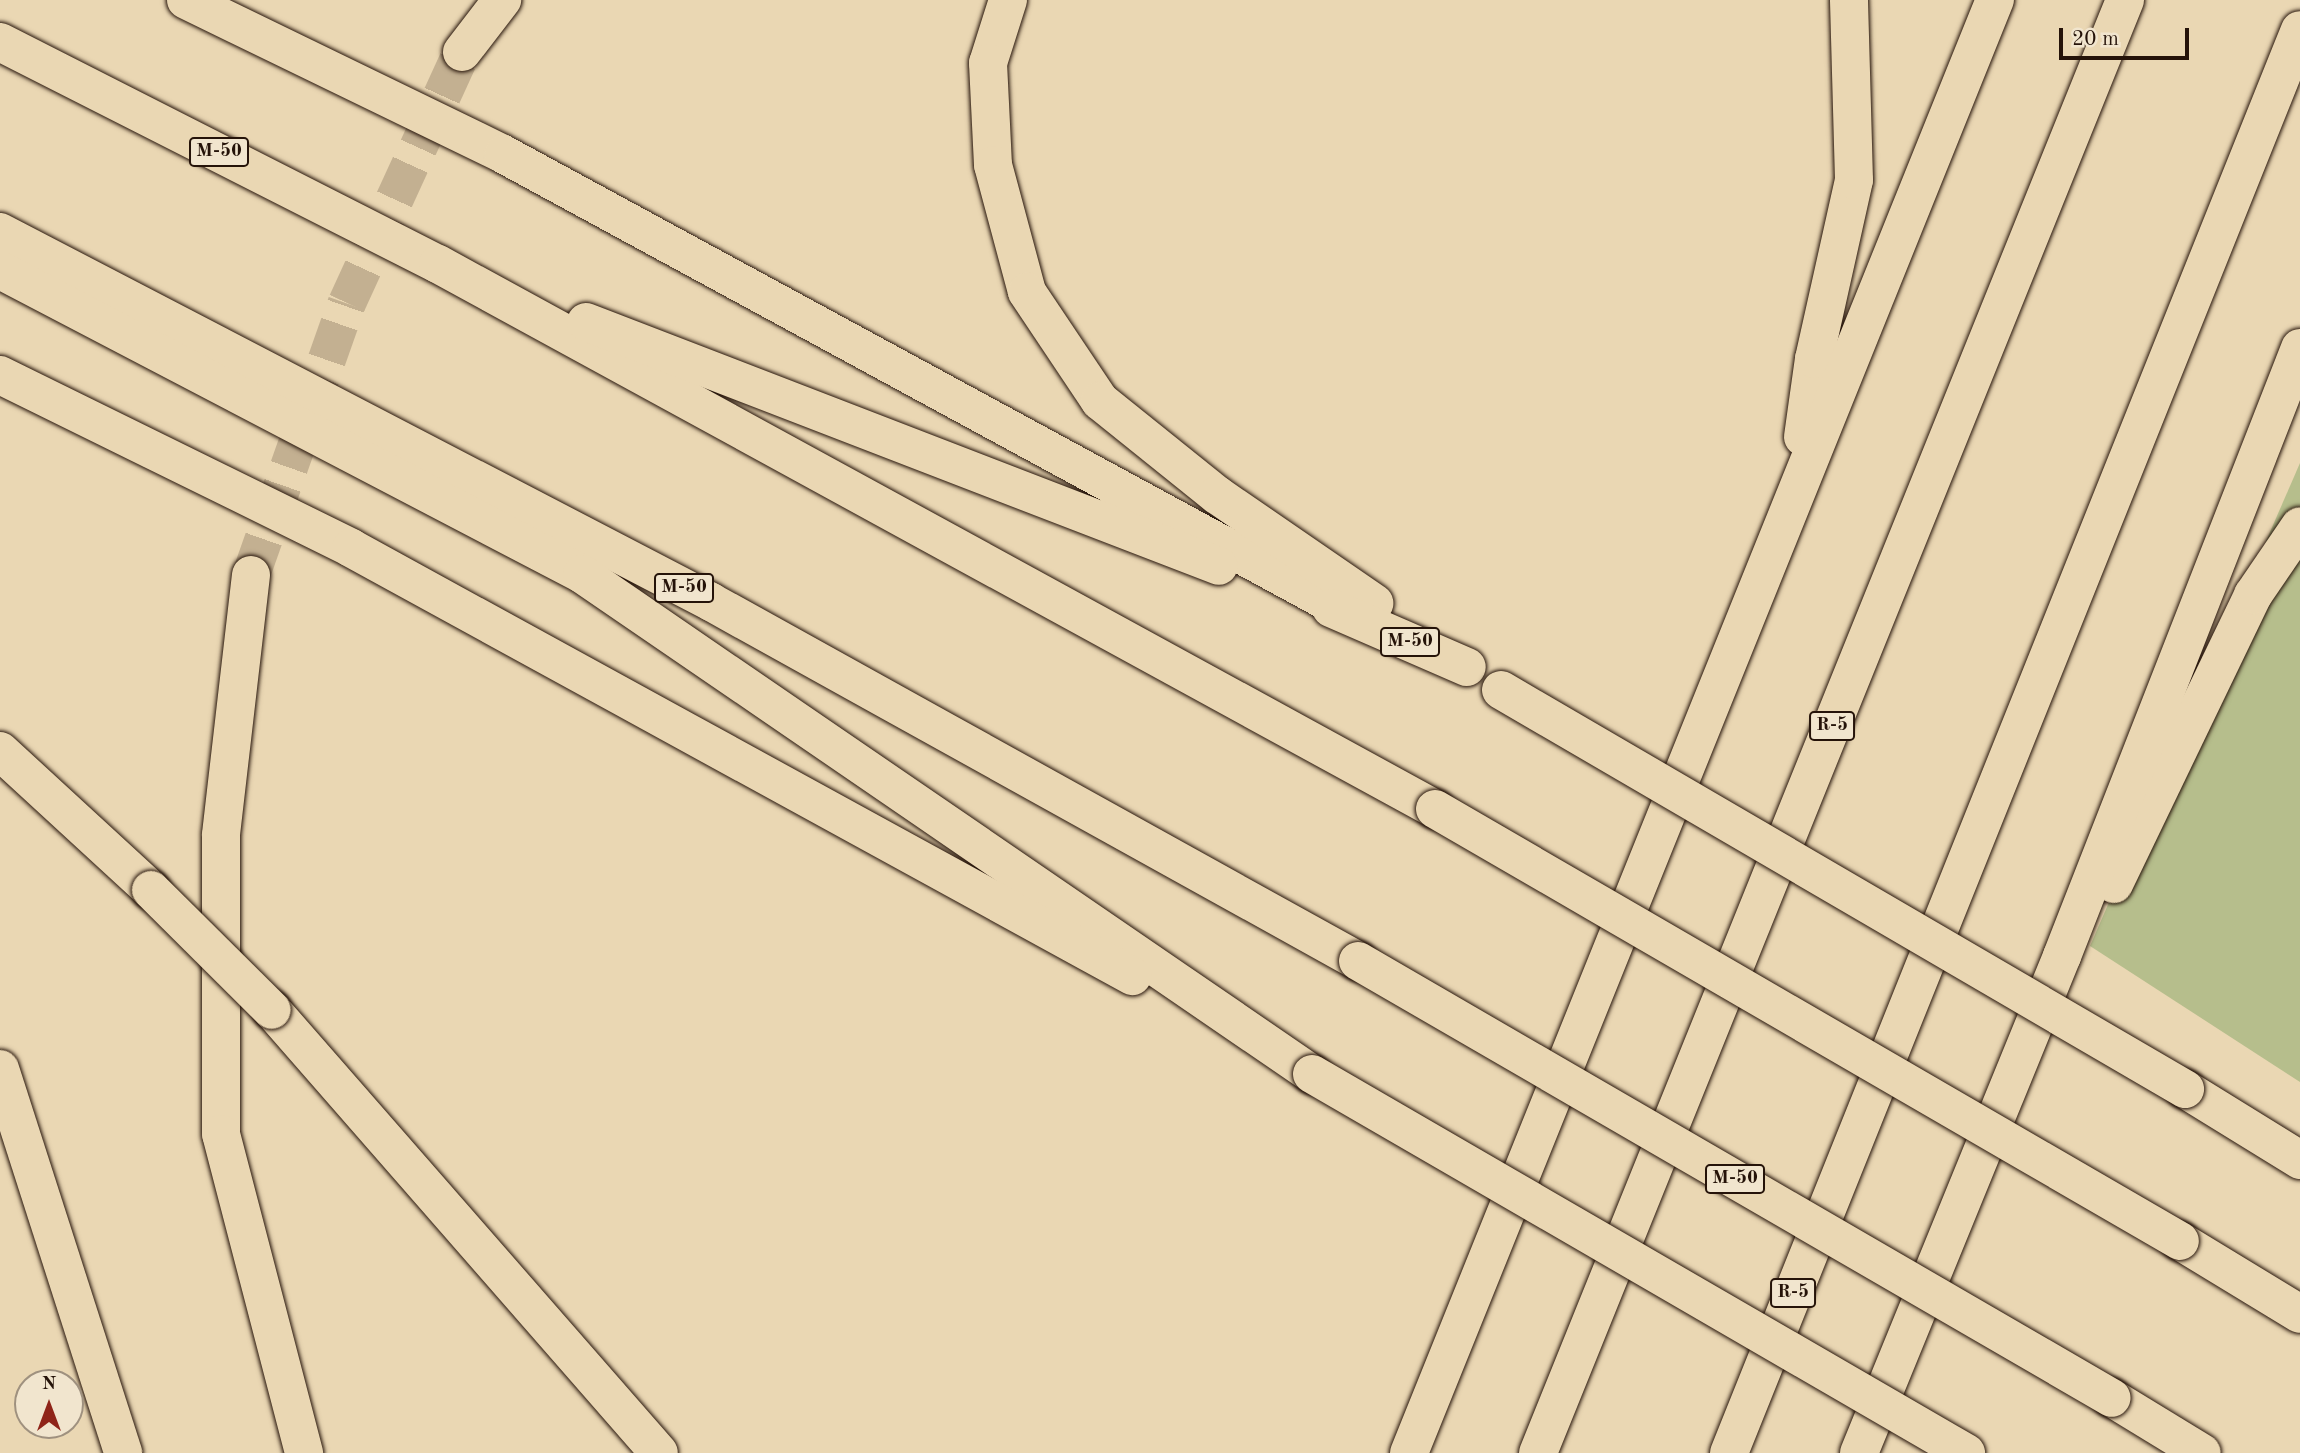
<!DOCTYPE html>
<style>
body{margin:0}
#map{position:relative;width:2300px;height:1453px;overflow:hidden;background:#ead7b3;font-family:"Old Standard TT",serif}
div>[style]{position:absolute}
.green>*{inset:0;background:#b6be8c}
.motorway-tunnel>*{height:38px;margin-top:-19px;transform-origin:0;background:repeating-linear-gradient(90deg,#c3b091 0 38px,transparent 0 57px)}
.roads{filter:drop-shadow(0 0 2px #251309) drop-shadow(0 0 2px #251309)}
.motorway>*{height:38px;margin:-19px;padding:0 19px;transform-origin:19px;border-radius:19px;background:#ead7b3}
.bridges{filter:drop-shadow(0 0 2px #251309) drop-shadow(0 0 2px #251309)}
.motorway-bridge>*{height:38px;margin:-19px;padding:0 19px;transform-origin:19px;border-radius:19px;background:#ead7b3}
span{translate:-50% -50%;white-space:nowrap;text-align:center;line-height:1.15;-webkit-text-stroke:6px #f1e5ce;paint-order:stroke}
.shield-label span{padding:2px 5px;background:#f1e5ce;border:2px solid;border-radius:5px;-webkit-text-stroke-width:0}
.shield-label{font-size:19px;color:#251309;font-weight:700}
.north{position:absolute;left:14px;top:1369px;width:70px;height:70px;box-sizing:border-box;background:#f1e5ce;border:2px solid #9f917f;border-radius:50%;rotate:0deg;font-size:19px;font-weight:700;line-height:28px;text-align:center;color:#251309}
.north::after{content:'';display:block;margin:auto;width:24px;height:32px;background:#8f2418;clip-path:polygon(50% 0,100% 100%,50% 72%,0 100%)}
.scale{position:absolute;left:2059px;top:28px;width:130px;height:32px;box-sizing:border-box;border:4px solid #251309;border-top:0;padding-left:9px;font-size:21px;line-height:24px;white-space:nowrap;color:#251309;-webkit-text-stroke:5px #f1e5ce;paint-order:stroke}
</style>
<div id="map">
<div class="green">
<div style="clip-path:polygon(2300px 463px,2300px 1082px,2090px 946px)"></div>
</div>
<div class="motorway-tunnel">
<div style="left:251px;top:575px;width:288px;rotate:-70.6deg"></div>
<div style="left:347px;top:303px;width:276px;rotate:-65.4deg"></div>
</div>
<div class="roads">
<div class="motorway">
<div style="left:186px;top:0;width:352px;rotate:25.9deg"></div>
<div style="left:503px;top:154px;width:968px;rotate:28.5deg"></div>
<div style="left:1008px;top:0;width:66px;rotate:107.6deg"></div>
<div style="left:988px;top:63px;width:102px;rotate:87.2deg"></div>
<div style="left:993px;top:165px;width:131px;rotate:75deg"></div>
<div style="left:1027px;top:292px;width:131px;rotate:56.2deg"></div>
<div style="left:1100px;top:401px;width:150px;rotate:38.8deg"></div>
<div style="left:1217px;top:495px;width:191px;rotate:34.5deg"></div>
<div style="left:0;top:42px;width:491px;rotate:26.9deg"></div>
<div style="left:438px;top:264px;width:1136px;rotate:28.66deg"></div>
<div style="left:462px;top:52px;width:66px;rotate:-52.4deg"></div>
<div style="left:0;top:232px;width:802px;rotate:27.49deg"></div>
<div style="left:711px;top:602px;width:740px;rotate:29.02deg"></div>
<div style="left:0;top:270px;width:657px;rotate:27.58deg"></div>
<div style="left:582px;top:574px;width:885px;rotate:34.41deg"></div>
<div style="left:586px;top:322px;width:678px;rotate:21.08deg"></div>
<div style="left:0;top:375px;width:391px;rotate:26.2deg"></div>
<div style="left:351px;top:548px;width:891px;rotate:28.72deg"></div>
<div style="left:1803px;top:437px;width:79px;rotate:-82deg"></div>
<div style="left:1814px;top:359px;width:183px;rotate:-77.4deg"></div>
<div style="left:1854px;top:180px;width:180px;rotate:-91.6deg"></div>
<div style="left:251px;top:575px;width:262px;rotate:96.6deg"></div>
<div style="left:221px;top:835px;width:299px;rotate:90deg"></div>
<div style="left:221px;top:1134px;width:330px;rotate:75.4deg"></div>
<div style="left:1331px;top:608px;width:148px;rotate:23.5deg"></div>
<div style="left:0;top:751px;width:205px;rotate:42.6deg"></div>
<div style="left:2114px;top:884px;width:321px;rotate:-64.3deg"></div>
<div style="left:2253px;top:595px;width:83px;rotate:-55.7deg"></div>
<div style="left:272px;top:1010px;width:588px;rotate:48.86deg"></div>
<div style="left:0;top:1069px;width:403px;rotate:72.2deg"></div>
<div style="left:2185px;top:1089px;width:135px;rotate:31.7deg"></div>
<div style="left:2180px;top:1241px;width:140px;rotate:31.3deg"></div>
<div style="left:2112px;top:1398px;width:105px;rotate:31.4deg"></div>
<div style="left:1409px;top:1453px;width:1567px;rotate:-68.04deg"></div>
<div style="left:1538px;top:1453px;width:1567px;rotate:-68deg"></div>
<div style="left:1729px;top:1453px;width:1533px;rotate:-68.14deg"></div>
<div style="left:1859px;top:1453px;width:537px;rotate:-67.78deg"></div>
<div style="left:2062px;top:956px;width:653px;rotate:-68.62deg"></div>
</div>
</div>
<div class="bridges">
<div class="motorway-bridge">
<div style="left:1501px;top:690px;width:792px;rotate:30.26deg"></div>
<div style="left:1435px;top:809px;width:861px;rotate:30.11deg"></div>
<div style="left:151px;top:890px;width:170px;rotate:44.8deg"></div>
<div style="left:1358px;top:961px;width:871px;rotate:30.1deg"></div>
<div style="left:1312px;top:1074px;width:756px;rotate:30.09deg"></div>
</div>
</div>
<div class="shield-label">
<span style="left:219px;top:152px">M-50</span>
<span style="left:684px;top:588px">M-50</span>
<span style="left:1410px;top:642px">M-50</span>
<span style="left:1832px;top:726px">R-5</span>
<span style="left:1735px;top:1179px">M-50</span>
<span style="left:1793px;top:1293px">R-5</span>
</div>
<div class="north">N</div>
<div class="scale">20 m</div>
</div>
